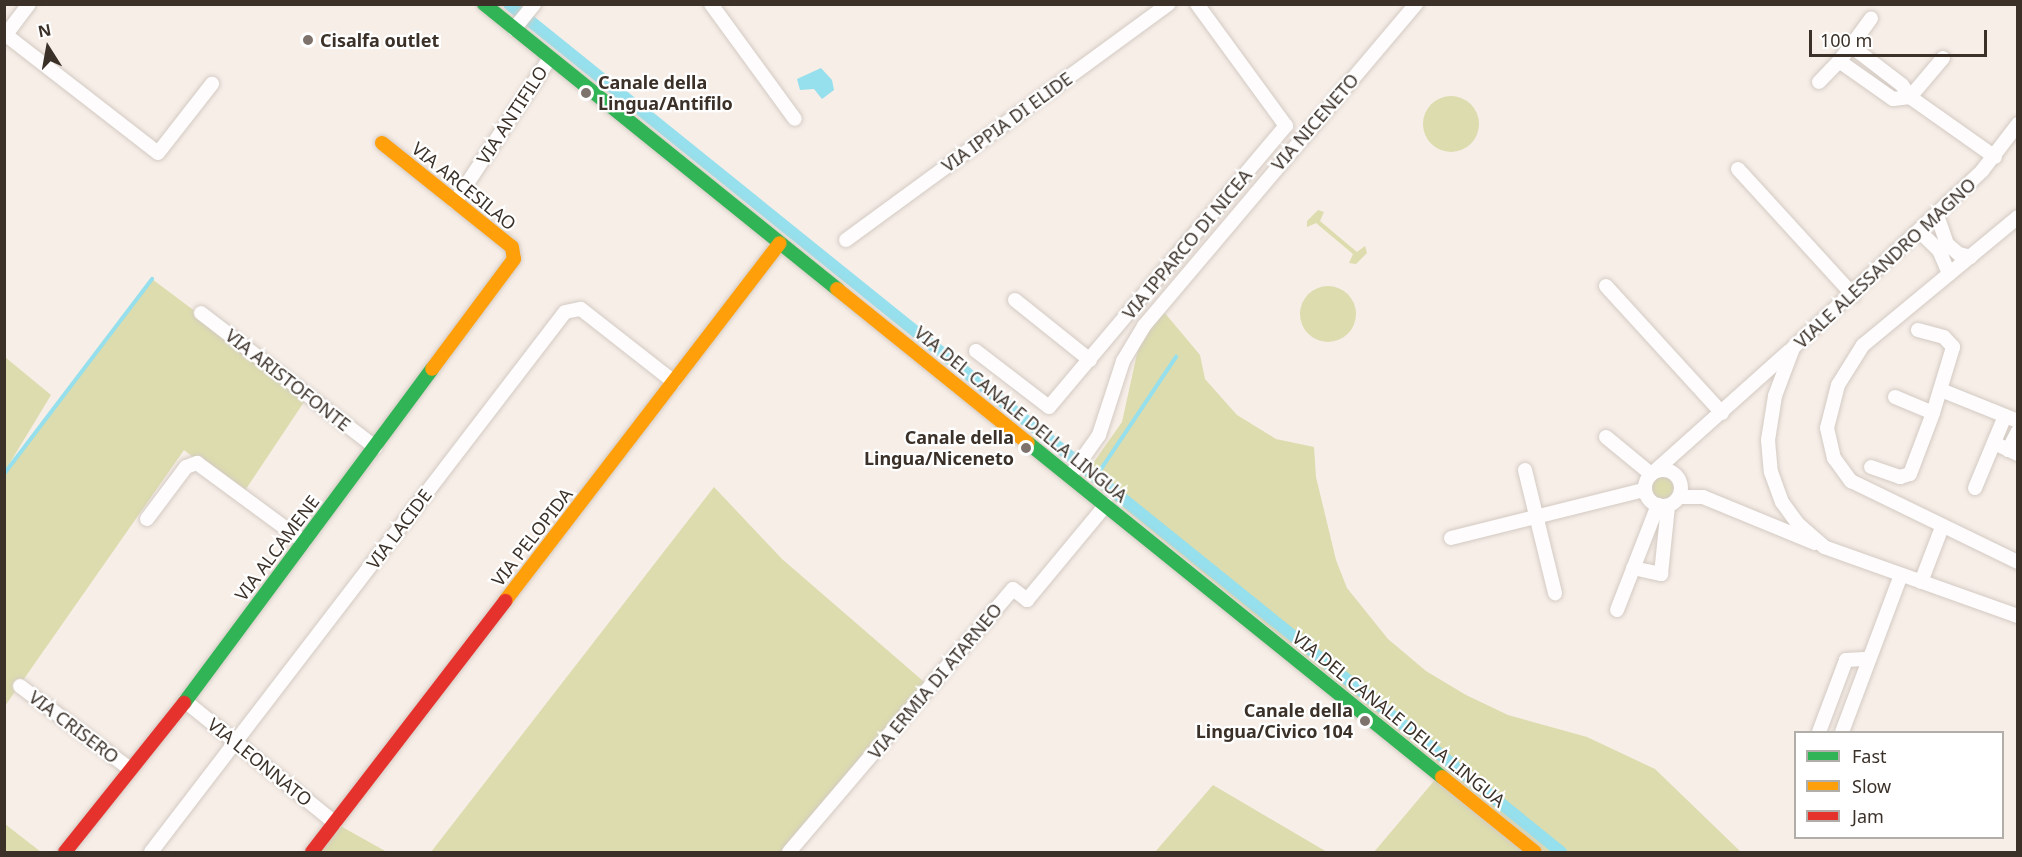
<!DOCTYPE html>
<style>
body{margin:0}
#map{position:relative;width:2022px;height:857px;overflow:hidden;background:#f7eee8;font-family:"Noto Sans",sans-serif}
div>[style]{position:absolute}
.green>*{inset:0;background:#dcdcae}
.round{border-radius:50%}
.water>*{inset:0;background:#96dfec}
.stream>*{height:4px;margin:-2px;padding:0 2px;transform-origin:2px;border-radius:2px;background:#96dfec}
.canal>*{height:12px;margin:-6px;padding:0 6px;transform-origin:6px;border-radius:6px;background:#96dfec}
.roads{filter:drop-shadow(0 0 2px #d3cac3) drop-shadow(0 0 2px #d3cac3)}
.street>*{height:14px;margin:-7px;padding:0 7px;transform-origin:7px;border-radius:7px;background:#fefcfc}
.street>.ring{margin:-7px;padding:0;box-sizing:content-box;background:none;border:14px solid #fefcfc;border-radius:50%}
.fast>*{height:14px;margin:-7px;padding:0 7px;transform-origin:7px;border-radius:7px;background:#30b455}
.slow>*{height:14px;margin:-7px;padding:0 7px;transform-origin:7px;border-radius:7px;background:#ff9f0a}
.jam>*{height:14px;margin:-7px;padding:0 7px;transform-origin:7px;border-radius:7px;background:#e5322d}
.dots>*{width:16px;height:16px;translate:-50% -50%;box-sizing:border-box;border:3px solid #fff;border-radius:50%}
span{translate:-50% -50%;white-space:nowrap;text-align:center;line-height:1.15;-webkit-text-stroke:4.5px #fff;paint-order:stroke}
.poi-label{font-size:18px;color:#3b3129;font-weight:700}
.left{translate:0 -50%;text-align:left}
.right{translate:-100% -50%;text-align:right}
.street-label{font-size:18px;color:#3b3129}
.frame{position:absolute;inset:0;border:6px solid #3b3129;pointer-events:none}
.legend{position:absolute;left:1794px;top:731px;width:210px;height:108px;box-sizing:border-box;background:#fff;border:2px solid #b1ada9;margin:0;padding:8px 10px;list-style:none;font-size:18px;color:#3b3129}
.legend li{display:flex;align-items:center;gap:12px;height:30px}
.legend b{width:30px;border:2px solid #b1ada9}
.north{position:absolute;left:18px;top:18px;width:60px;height:60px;-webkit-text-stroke:4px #fff;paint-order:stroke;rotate:349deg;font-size:16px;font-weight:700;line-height:24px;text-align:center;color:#3b3129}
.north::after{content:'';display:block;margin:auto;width:21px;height:27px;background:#3b3129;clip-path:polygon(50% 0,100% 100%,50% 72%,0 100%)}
.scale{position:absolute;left:1809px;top:30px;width:178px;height:27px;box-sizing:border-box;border:3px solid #3b3129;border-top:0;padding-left:8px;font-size:18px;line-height:21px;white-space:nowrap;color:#3b3129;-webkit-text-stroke:4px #fff;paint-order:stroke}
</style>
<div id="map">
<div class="green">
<div class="round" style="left:1423px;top:96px;width:56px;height:56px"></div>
<div style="clip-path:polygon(1318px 210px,1324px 212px,1320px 221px,1357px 252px,1365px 246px,1367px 253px,1356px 264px,1349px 263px,1353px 254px,1316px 223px,1307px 227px,1307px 221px)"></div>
<div style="clip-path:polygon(152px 279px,308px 396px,242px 495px,184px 450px,5px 706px,4px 474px)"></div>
<div class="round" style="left:1300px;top:286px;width:56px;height:56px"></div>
<div style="clip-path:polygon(1164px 312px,1200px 355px,1205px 379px,1237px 415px,1276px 439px,1314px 447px,1316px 477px,1336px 560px,1347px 588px,1388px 639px,1426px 671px,1466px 695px,1508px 715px,1587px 737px,1655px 769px,1741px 852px,1545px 852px,1084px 476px,1122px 422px,1140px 340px)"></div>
<div style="clip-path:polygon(5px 357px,51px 395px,5px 471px)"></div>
<div class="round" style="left:1651px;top:477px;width:22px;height:22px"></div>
<div style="clip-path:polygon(714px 487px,782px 559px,930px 687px,789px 852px,431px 852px)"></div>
<div style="clip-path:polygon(1439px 775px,1535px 852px,1374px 852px)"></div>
<div style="clip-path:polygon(1213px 785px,1327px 852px,1155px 852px)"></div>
<div style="clip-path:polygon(335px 823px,387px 852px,312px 852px)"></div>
<div style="clip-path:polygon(5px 824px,41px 852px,5px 852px)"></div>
</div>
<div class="water">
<div style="clip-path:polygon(821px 68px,832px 80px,834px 90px,822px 99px,814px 89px,800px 90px,797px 79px)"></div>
</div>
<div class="stream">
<div style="left:4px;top:474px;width:245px;rotate:-52.8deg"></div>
<div style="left:1095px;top:478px;width:146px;rotate:-56.2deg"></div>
</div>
<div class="canal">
<div style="left:509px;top:4px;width:1351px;rotate:38.87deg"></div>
</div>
<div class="roads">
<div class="street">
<div style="left:711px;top:4px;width:142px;rotate:53.9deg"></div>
<div style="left:514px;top:29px;width:32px;rotate:-51deg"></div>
<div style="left:6px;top:35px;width:192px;rotate:37.8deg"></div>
<div style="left:158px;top:153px;width:88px;rotate:-52deg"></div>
<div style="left:4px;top:37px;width:41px;rotate:-52.9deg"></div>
<div style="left:1851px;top:46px;width:34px;rotate:-54deg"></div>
<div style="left:1943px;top:58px;width:51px;rotate:130.2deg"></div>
<div style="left:1910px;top:97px;width:17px;rotate:173deg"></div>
<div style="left:1893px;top:99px;width:66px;rotate:-144.9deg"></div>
<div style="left:1839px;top:61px;width:19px;rotate:-51deg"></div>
<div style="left:1851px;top:46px;width:64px;rotate:37.4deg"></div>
<div style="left:1902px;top:85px;width:14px;rotate:56deg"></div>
<div style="left:1910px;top:97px;width:104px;rotate:35.2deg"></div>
<div style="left:1819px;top:82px;width:29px;rotate:-46deg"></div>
<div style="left:2018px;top:124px;width:59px;rotate:127.5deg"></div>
<div style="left:1982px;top:171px;width:259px;rotate:136.9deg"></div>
<div style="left:1793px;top:348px;width:51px;rotate:110.6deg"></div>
<div style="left:1775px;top:396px;width:45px;rotate:99deg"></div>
<div style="left:1768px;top:440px;width:32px;rotate:85deg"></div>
<div style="left:1771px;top:472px;width:32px;rotate:70deg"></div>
<div style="left:1782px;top:502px;width:27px;rotate:54deg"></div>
<div style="left:1798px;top:524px;width:35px;rotate:41deg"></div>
<div style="left:1824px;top:547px;width:206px;rotate:19.6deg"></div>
<div style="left:1738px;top:169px;width:171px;rotate:47.6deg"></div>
<div style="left:455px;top:202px;width:173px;rotate:-56.6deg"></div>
<div style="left:1937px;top:215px;width:31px;rotate:71deg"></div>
<div style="left:1947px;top:244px;width:16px;rotate:40deg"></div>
<div style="left:1959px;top:254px;width:12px;rotate:14deg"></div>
<div style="left:2018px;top:217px;width:201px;rotate:140.4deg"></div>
<div style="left:1863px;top:345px;width:47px;rotate:122deg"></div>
<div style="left:1838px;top:385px;width:44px;rotate:104.3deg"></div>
<div style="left:1827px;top:428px;width:31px;rotate:77deg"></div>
<div style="left:1834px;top:458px;width:29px;rotate:54deg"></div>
<div style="left:1851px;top:481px;width:186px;rotate:25.9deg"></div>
<div style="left:1919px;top:231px;width:28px;rotate:44deg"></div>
<div style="left:1939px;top:250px;width:26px;rotate:67deg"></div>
<div style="left:846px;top:240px;width:400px;rotate:-36.2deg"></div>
<div style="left:1606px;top:286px;width:172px;rotate:47.6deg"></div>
<div style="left:1015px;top:300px;width:96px;rotate:38.7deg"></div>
<div style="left:201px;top:313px;width:220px;rotate:37.6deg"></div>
<div style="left:976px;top:351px;width:92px;rotate:37.5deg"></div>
<div style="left:1049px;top:407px;width:368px;rotate:-49.9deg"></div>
<div style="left:1286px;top:126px;width:151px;rotate:-126.1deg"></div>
<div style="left:1941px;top:390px;width:83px;rotate:21.9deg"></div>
<div style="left:1895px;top:397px;width:41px;rotate:22.8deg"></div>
<div style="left:1606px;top:437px;width:58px;rotate:39.4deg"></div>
<div style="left:1994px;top:443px;width:26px;rotate:25deg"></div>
<div style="left:2008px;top:450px;width:21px;rotate:-62deg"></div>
<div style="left:1871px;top:467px;width:31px;rotate:19deg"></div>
<div style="left:1900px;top:477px;width:10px;rotate:-17deg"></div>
<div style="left:1910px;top:474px;width:65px;rotate:-69.3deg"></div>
<div style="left:1933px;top:413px;width:69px;rotate:-73.1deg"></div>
<div style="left:1953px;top:347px;width:13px;rotate:-132deg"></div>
<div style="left:1944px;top:337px;width:27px;rotate:-165deg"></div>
<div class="ring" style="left:1645px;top:470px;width:22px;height:22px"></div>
<div style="left:1525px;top:470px;width:127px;rotate:76.3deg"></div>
<div style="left:1655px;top:471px;width:180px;rotate:-41.8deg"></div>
<div style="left:1070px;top:476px;width:50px;rotate:-54.7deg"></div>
<div style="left:1099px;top:435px;width:78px;rotate:-72deg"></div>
<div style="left:1123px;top:361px;width:41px;rotate:-59deg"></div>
<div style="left:1144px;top:326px;width:422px;rotate:-49.8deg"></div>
<div style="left:1975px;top:488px;width:78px;rotate:-67.4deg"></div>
<div style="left:1679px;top:497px;width:24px"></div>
<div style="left:1703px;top:497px;width:121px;rotate:22.3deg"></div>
<div style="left:147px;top:519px;width:65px;rotate:-53.1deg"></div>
<div style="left:186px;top:467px;width:12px;rotate:-20deg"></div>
<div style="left:197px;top:463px;width:133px;rotate:36.4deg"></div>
<div style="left:1451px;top:538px;width:199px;rotate:-14deg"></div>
<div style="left:1633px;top:568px;width:29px;rotate:12deg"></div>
<div style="left:1661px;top:574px;width:68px;rotate:-84.1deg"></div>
<div style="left:1921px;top:582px;width:59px;rotate:-69.1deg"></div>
<div style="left:1617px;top:610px;width:113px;rotate:-68.7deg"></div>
<div style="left:20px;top:686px;width:136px;rotate:37deg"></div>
<div style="left:185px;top:701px;width:193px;rotate:39.1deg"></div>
<div style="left:1819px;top:732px;width:77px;rotate:-69.4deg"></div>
<div style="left:1846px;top:660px;width:22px;rotate:-3deg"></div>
<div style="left:1842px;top:732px;width:168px;rotate:-69.4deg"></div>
<div style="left:151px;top:852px;width:680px;rotate:-52.52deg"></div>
<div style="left:565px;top:312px;width:16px;rotate:-11deg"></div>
<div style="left:581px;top:309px;width:118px;rotate:38.1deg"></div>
<div style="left:789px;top:852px;width:345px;rotate:-49.6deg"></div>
<div style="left:1013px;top:589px;width:18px;rotate:38deg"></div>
<div style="left:1027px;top:600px;width:124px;rotate:-50.3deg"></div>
</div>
<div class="fast">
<div style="left:484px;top:4px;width:454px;rotate:38.9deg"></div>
<div style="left:1028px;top:443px;width:532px;rotate:38.9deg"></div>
<div style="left:184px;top:703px;width:416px;rotate:-53.4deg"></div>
</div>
<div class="slow">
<div style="left:382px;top:143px;width:166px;rotate:38.7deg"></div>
<div style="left:512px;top:247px;width:12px;rotate:81deg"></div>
<div style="left:514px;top:259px;width:137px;rotate:126.7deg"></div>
<div style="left:837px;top:289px;width:245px;rotate:38.9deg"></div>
<div style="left:505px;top:601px;width:451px;rotate:-52.5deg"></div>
<div style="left:1442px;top:777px;width:119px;rotate:38.9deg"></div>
</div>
<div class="jam">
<div style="left:65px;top:852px;width:191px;rotate:-51.4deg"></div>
<div style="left:312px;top:852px;width:317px;rotate:-52.4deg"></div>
</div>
</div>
<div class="dots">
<div style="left:308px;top:40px;background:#7d736c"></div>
<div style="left:586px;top:93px;background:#7d736c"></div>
<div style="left:1026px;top:448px;background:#7d736c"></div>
<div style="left:1365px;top:721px;background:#7d736c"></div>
</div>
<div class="poi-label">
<span class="left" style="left:320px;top:40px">Cisalfa outlet</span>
<span class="left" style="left:598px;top:93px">Canale della<br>Lingua/Antifilo</span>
<span class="right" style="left:1014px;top:448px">Canale della<br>Lingua/Niceneto</span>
<span class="right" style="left:1353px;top:721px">Canale della<br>Lingua/Civico 104</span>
</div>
<div class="street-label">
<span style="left:512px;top:115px;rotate:-57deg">VIA ANTIFILO</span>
<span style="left:1007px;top:122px;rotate:-36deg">VIA IPPIA DI ELIDE</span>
<span style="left:1315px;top:122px;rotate:-49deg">VIA NICENETO</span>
<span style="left:464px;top:186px;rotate:39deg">VIA ARCESILAO</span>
<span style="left:1187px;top:244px;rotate:-50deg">VIA IPPARCO DI NICEA</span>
<span style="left:1885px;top:263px;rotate:-43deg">VIALE ALESSANDRO MAGNO</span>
<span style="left:288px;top:380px;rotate:38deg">VIA ARISTOFONTE</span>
<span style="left:1021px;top:414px;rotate:39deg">VIA DEL CANALE DELLA LINGUA</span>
<span style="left:399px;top:529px;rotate:-53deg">VIA LACIDE</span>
<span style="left:532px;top:537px;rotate:-52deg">VIA PELOPIDA</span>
<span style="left:277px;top:548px;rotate:-53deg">VIA ALCAMENE</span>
<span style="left:935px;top:681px;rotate:-50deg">VIA ERMIA DI ATARNEO</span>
<span style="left:1399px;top:719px;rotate:39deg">VIA DEL CANALE DELLA LINGUA</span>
<span style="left:74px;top:727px;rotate:37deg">VIA CRISERO</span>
<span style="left:260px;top:762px;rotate:39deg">VIA LEONNATO</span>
</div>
<div class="frame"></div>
<ul class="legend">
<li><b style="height:8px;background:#30b455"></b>Fast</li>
<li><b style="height:8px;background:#ff9f0a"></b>Slow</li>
<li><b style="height:8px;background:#e5322d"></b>Jam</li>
</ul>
<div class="north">N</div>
<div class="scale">100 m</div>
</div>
